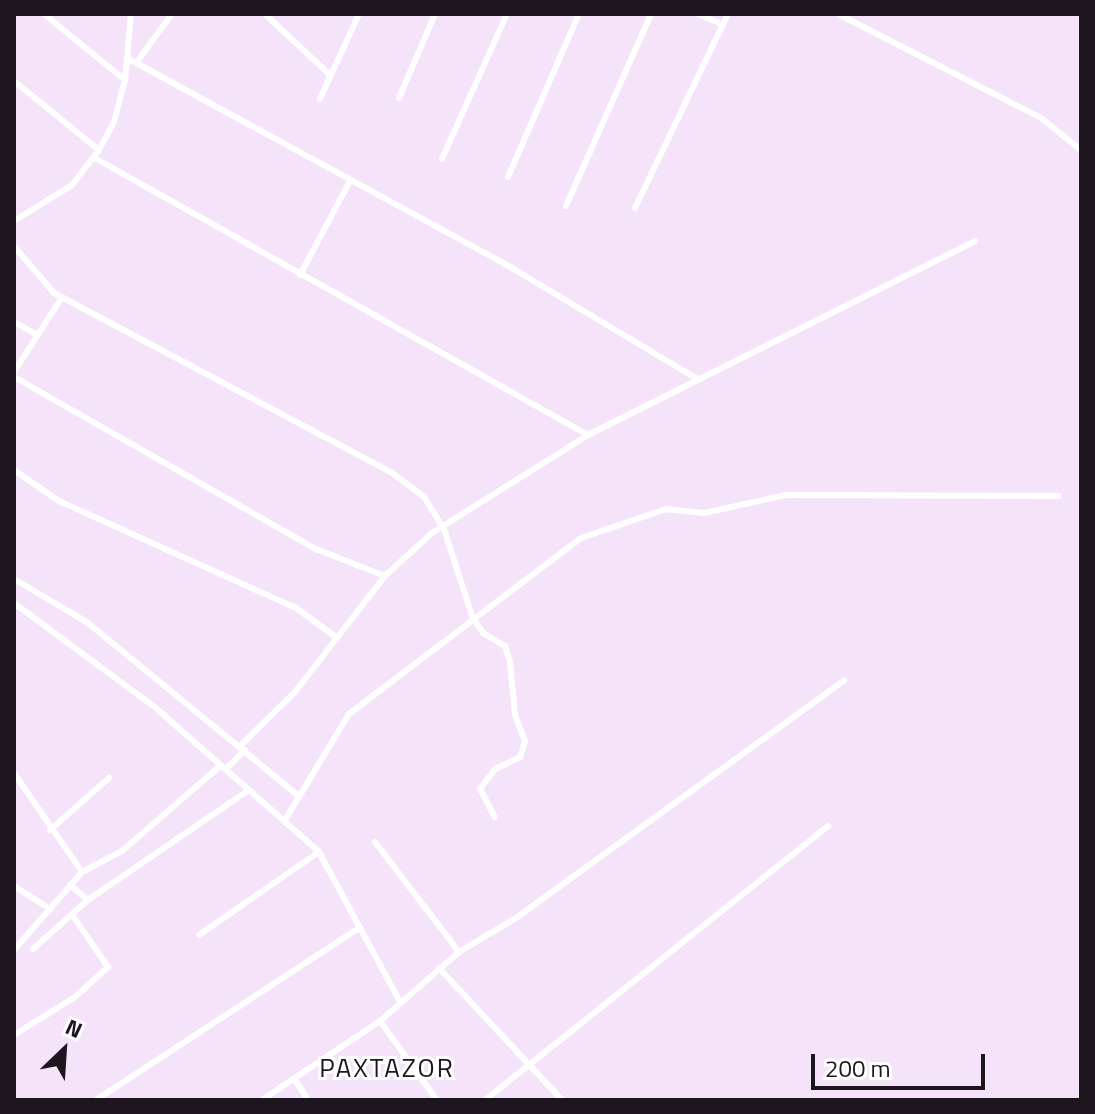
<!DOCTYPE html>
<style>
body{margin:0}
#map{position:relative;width:1095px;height:1114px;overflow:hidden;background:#f5e3f9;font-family:"Titillium Web",sans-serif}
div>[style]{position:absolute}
.minor>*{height:6px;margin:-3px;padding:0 3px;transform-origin:3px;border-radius:3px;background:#fff}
span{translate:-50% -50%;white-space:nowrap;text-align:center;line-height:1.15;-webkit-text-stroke:6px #fff;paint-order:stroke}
.quarter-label{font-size:26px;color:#1d161e;letter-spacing:2px}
.frame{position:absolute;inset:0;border:16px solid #1d161e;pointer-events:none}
.north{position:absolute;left:24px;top:1010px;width:80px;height:80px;-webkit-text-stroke:6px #fff;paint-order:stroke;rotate:25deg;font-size:22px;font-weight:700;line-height:32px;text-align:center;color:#1d161e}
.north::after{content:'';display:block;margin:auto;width:28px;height:36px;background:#1d161e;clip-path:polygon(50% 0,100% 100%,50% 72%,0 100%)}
.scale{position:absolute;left:811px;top:1054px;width:174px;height:36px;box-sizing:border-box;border:4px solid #1d161e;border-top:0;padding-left:10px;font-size:24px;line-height:28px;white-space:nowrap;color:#1d161e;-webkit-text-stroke:6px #fff;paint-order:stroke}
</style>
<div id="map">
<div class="minor">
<div style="left:44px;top:14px;width:104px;rotate:39.2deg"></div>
<div style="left:265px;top:14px;width:89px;rotate:43.2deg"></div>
<div style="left:698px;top:14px;width:26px;rotate:23deg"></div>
<div style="left:838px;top:14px;width:228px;rotate:27.1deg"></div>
<div style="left:1041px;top:118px;width:51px;rotate:38.7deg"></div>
<div style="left:129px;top:59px;width:436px;rotate:28.6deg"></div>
<div style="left:512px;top:268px;width:218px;rotate:30.9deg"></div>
<div style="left:136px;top:63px;width:61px;rotate:-53.7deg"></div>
<div style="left:14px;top:81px;width:109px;rotate:39.1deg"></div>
<div style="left:399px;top:98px;width:91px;rotate:-66.8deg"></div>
<div style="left:320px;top:99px;width:94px;rotate:-65.4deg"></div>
<div style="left:93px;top:157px;width:568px;rotate:29.32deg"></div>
<div style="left:442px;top:159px;width:159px;rotate:-65.9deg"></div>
<div style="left:508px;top:177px;width:178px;rotate:-66.5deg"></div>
<div style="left:566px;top:206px;width:210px;rotate:-66.1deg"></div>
<div style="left:635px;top:208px;width:215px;rotate:-64.4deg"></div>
<div style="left:14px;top:221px;width:68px;rotate:-31.8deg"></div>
<div style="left:72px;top:185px;width:44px;rotate:-52.4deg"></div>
<div style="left:99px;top:150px;width:32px;rotate:-62deg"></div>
<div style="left:114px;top:122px;width:43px;rotate:-75.3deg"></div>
<div style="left:125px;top:80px;width:66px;rotate:-84.8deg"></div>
<div style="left:14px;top:246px;width:62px;rotate:49.6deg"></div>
<div style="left:54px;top:293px;width:382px;rotate:28deg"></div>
<div style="left:391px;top:472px;width:41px;rotate:37.1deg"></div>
<div style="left:424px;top:497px;width:38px;rotate:58deg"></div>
<div style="left:444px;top:529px;width:95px;rotate:72.1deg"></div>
<div style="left:473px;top:619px;width:17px;rotate:54deg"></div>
<div style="left:483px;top:633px;width:26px;rotate:31deg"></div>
<div style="left:505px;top:646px;width:17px;rotate:73deg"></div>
<div style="left:510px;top:662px;width:53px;rotate:84.6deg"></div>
<div style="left:515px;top:715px;width:28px;rotate:69deg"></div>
<div style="left:525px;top:741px;width:17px;rotate:107deg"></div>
<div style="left:520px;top:757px;width:28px;rotate:154deg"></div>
<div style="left:495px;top:769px;width:25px;rotate:127deg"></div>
<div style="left:480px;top:789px;width:32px;rotate:62deg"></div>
<div style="left:300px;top:275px;width:106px;rotate:-62deg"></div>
<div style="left:14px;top:322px;width:25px;rotate:29deg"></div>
<div style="left:14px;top:372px;width:89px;rotate:-57.4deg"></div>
<div style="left:14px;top:377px;width:348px;rotate:29.7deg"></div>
<div style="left:316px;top:549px;width:74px;rotate:21.4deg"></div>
<div style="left:14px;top:470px;width:55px;rotate:34.6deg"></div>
<div style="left:59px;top:501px;width:260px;rotate:24.3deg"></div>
<div style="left:296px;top:608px;width:49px;rotate:35.9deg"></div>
<div style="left:14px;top:579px;width:86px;rotate:30.7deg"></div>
<div style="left:88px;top:623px;width:274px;rotate:39.4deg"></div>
<div style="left:14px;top:603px;width:178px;rotate:36.5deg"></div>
<div style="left:157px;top:709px;width:216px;rotate:41.4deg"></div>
<div style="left:319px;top:852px;width:168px;rotate:61.6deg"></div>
<div style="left:240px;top:746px;width:77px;rotate:-44.5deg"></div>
<div style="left:295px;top:692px;width:147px;rotate:-52.2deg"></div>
<div style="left:385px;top:576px;width:64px;rotate:-42.5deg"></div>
<div style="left:432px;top:533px;width:184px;rotate:-32.1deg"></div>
<div style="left:588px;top:435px;width:433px;rotate:-26.6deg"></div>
<div style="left:228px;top:767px;width:24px;rotate:-45deg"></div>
<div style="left:14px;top:773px;width:120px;rotate:55.5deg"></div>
<div style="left:285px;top:820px;width:124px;rotate:-58.9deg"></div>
<div style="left:349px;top:714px;width:291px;rotate:-37.2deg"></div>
<div style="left:581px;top:538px;width:90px;rotate:-18.8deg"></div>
<div style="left:666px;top:509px;width:38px;rotate:6deg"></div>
<div style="left:704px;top:513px;width:84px;rotate:-12.4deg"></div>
<div style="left:786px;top:495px;width:272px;rotate:0.2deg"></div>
<div style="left:50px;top:830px;width:79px;rotate:-41.4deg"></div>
<div style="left:375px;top:842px;width:138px;rotate:52.6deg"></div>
<div style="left:70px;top:885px;width:23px;rotate:40deg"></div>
<div style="left:14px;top:886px;width:43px;rotate:32.6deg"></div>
<div style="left:199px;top:935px;width:146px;rotate:-34.7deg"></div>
<div style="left:33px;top:949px;width:74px;rotate:-41.7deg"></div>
<div style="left:88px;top:900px;width:193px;rotate:-34.4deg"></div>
<div style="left:14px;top:950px;width:103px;rotate:-48.9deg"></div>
<div style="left:82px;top:872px;width:45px;rotate:-27.7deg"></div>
<div style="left:122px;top:851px;width:130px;rotate:-40.9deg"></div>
<div style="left:439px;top:968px;width:180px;rotate:47deg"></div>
<div style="left:380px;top:1021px;width:97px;rotate:54.2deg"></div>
<div style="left:14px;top:1035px;width:72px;rotate:-31.9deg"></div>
<div style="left:75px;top:997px;width:45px;rotate:-42.3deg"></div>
<div style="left:108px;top:967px;width:62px;rotate:-124.5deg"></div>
<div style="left:295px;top:1080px;width:24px;rotate:57deg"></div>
<div style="left:96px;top:1100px;width:312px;rotate:-33.2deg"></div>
<div style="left:262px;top:1100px;width:142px;rotate:-33.8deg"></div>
<div style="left:380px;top:1021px;width:105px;rotate:-41.1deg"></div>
<div style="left:459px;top:952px;width:66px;rotate:-30.8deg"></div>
<div style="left:516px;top:918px;width:405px;rotate:-35.9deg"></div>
<div style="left:485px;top:1100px;width:439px;rotate:-38.6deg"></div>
</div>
<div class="quarter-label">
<span style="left:387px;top:1068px">PAXTAZOR</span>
</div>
<div class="frame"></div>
<div class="north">N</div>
<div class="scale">200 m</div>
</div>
